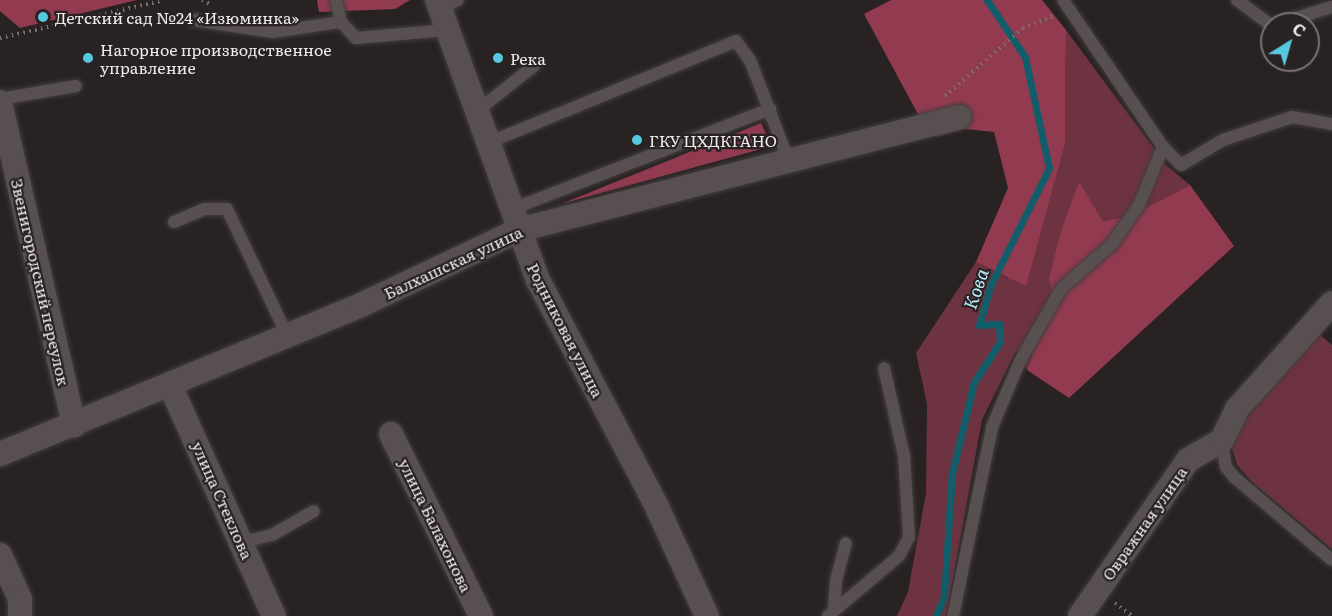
<!DOCTYPE html>
<meta charset="utf-8">
<style>
body{margin:0}
#map{position:relative;width:1332px;height:616px;overflow:hidden;background:#292223;font-family:Literata,serif}
div>[style]{position:absolute}
.green>*{inset:0;background:#6e3340}
.forest>*{inset:0;background:#923b50}
.stream>*{height:7px;margin:-3.5px;padding:0 3.5px;transform-origin:3.5px;border-radius:3.5px;background:#125d6a}
.path>*{height:4px;margin-top:-2px;transform-origin:0;background:repeating-linear-gradient(90deg,#787273 0 1.5px,transparent 0 6px)}
.roads{filter:drop-shadow(0 0 2px #423d3d) drop-shadow(0 0 2px #423d3d)}
.lane>*{height:12px;margin:-6px;padding:0 6px;transform-origin:6px;border-radius:6px;background:#574f50}
.street>*{height:24px;margin:-12px;padding:0 12px;transform-origin:12px;border-radius:12px;background:#574f50}
.dots>*{width:16px;height:16px;translate:-50% -50%;box-sizing:border-box;border:3px solid #292223;border-radius:50%}
span{translate:-50% -50%;white-space:nowrap;text-align:center;line-height:1.15;-webkit-text-stroke:4.5px #292223;paint-order:stroke}
.poi-label{font-size:16px;color:#efeaeb}
.left{translate:0 -50%;text-align:left}
.street-label{font-size:16px;color:#efeaeb}
.water-label{font-size:18px;color:#b7effc;font-style:italic}
.north{position:absolute;left:1260px;top:12px;width:60px;height:60px;box-sizing:border-box;background:#292223;border:2px solid #787273;border-radius:50%;rotate:37deg;font-size:16px;font-weight:700;line-height:24px;text-align:center;color:#efeaeb}
.north::after{content:'';display:block;margin:auto;width:21px;height:27px;background:#56c9e0;clip-path:polygon(50% 0,100% 100%,50% 72%,0 100%)}
</style>
<div id="map">
<div class="green">
<div style="clip-path:polygon(1066px 30px,1167px 166px,1190px 185px,1130px 216px,1103px 221px,1079px 183px,1053px 294px,1027px 370px,1016px 351px,982px 420px,946px 616px,897px 616px,908px 592px,926px 493px,927px 404px,916px 353px,976px 262px,1008px 278px,1065px 143px)"></div>
<div style="clip-path:polygon(1318px 333px,1332px 345px,1332px 549px,1253px 483px,1237px 465px,1231px 445px,1239px 427px)"></div>
</div>
<div class="forest">
<div style="clip-path:polygon(0 0,137px 0,20px 28px,0 11px)"></div>
<div style="clip-path:polygon(317px 0,410px 0,395px 9px,319px 12px)"></div>
<div style="clip-path:polygon(891px 0,1042px 0,1066px 30px,1065px 143px,1026px 286px,976px 262px,1008px 188px,994px 132px,965px 129px,936px 137px,920px 118px,864px 14px)"></div>
<div style="clip-path:polygon(761px 123px,772px 146px,561px 204px)"></div>
<div style="clip-path:polygon(1079px 182px,1103px 221px,1130px 216px,1190px 185px,1234px 246px,1069px 398px,1027px 370px,1053px 294px,1049px 279px,1061px 231px)"></div>
</div>
<div class="stream">
<div style="left:936px;top:616px;width:22px;rotate:-68deg"></div>
<div style="left:944px;top:596px;width:123px;rotate:-86.3deg"></div>
<div style="left:952px;top:473px;width:94px;rotate:-76.4deg"></div>
<div style="left:974px;top:382px;width:48px;rotate:-57deg"></div>
<div style="left:1000px;top:342px;width:18px;rotate:-93deg"></div>
<div style="left:999px;top:324px;width:20px;rotate:177deg"></div>
<div style="left:979px;top:325px;width:43px;rotate:-73.7deg"></div>
<div style="left:991px;top:284px;width:130px;rotate:-63.4deg"></div>
<div style="left:1049px;top:168px;width:114px;rotate:-102.2deg"></div>
<div style="left:1025px;top:57px;width:69px;rotate:-123.7deg"></div>
</div>
<div class="path">
<div style="left:202px;top:0;width:11px;rotate:27deg"></div>
<div style="left:0;top:38px;width:168px;rotate:-13deg"></div>
<div style="left:945px;top:96px;width:103px;rotate:-41.1deg"></div>
<div style="left:1023px;top:28px;width:33px;rotate:-21deg"></div>
<div style="left:1115px;top:603px;width:21px;rotate:37deg"></div>
</div>
<div class="roads">
<div class="lane">
<div style="left:336px;top:0;width:23px;rotate:77deg"></div>
<div style="left:1063px;top:0;width:178px;rotate:55.8deg"></div>
<div style="left:1163px;top:147px;width:25px;rotate:45deg"></div>
<div style="left:1181px;top:165px;width:49px;rotate:-30.8deg"></div>
<div style="left:1223px;top:140px;width:73px;rotate:-18.4deg"></div>
<div style="left:1292px;top:117px;width:41px;rotate:9.9deg"></div>
<div style="left:1237px;top:0;width:44px;rotate:36.6deg"></div>
<div style="left:440px;top:9px;width:20px;rotate:-27deg"></div>
<div style="left:194px;top:20px;width:80px;rotate:8.6deg"></div>
<div style="left:273px;top:32px;width:69px;rotate:-8.4deg"></div>
<div style="left:341px;top:22px;width:22px;rotate:47deg"></div>
<div style="left:356px;top:38px;width:92px;rotate:-5deg"></div>
<div style="left:1277px;top:24px;width:58px;rotate:-17.2deg"></div>
<div style="left:0;top:99px;width:77px;rotate:-9.7deg"></div>
<div style="left:478px;top:110px;width:71px;rotate:-38.2deg"></div>
<div style="left:490px;top:142px;width:266px;rotate:-22.3deg"></div>
<div style="left:736px;top:41px;width:24px;rotate:54deg"></div>
<div style="left:750px;top:60px;width:106px;rotate:69deg"></div>
<div style="left:515px;top:208px;width:274px;rotate:-21.2deg"></div>
<div style="left:174px;top:222px;width:33px;rotate:-23deg"></div>
<div style="left:204px;top:209px;width:23px"></div>
<div style="left:227px;top:209px;width:140px;rotate:64.5deg"></div>
<div style="left:1222px;top:440px;width:27px;rotate:82deg"></div>
<div style="left:1226px;top:467px;width:13px;rotate:51deg"></div>
<div style="left:1234px;top:477px;width:128px;rotate:40.3deg"></div>
<div style="left:242px;top:542px;width:31px;rotate:-13deg"></div>
<div style="left:272px;top:535px;width:48px;rotate:-29.7deg"></div>
<div style="left:834px;top:609px;width:29px;rotate:-86deg"></div>
<div style="left:836px;top:580px;width:38px;rotate:-75deg"></div>
<div style="left:828px;top:616px;width:93px;rotate:-40.2deg"></div>
<div style="left:899px;top:556px;width:21px;rotate:-62deg"></div>
<div style="left:909px;top:537px;width:81px;rotate:-93.5deg"></div>
<div style="left:904px;top:456px;width:90px;rotate:-102.8deg"></div>
<div style="left:953px;top:616px;width:193px;rotate:-78.3deg"></div>
<div style="left:992px;top:427px;width:72px;rotate:-67deg"></div>
<div style="left:1020px;top:361px;width:83px;rotate:-60.3deg"></div>
<div style="left:1061px;top:289px;width:68px;rotate:-41.4deg"></div>
<div style="left:1112px;top:244px;width:47px;rotate:-55.3deg"></div>
<div style="left:1139px;top:205px;width:63px;rotate:-67.5deg"></div>
</div>
<div class="street">
<div style="left:437px;top:0;width:298px;rotate:70.2deg"></div>
<div style="left:538px;top:280px;width:256px;rotate:62.3deg"></div>
<div style="left:657px;top:507px;width:120px;rotate:65.4deg"></div>
<div style="left:0;top:102px;width:332px;rotate:77.1deg"></div>
<div style="left:170px;top:385px;width:253px;rotate:65.8deg"></div>
<div style="left:391px;top:434px;width:203px;rotate:63.7deg"></div>
<div style="left:0;top:454px;width:391px;rotate:-22.4deg"></div>
<div style="left:361px;top:305px;width:175px;rotate:-25.4deg"></div>
<div style="left:519px;top:230px;width:455px;rotate:-14.4deg"></div>
<div style="left:0;top:555px;width:48px;rotate:65.6deg"></div>
<div style="left:20px;top:599px;width:17px;rotate:90deg"></div>
<div style="left:1080px;top:616px;width:190px;rotate:-55.3deg"></div>
<div style="left:1188px;top:460px;width:39px;rotate:-30deg"></div>
<div style="left:1222px;top:440px;width:34px;rotate:-64deg"></div>
<div style="left:1237px;top:409px;width:142px;rotate:-48.1deg"></div>
</div>
</div>
<div class="dots">
<div style="left:43px;top:17px;background:#56c9e0"></div>
<div style="left:88px;top:58px;background:#56c9e0"></div>
<div style="left:498px;top:58px;background:#56c9e0"></div>
<div style="left:637px;top:140px;background:#56c9e0"></div>
</div>
<div class="poi-label">
<span class="left" style="left:55px;top:17px">Детский сад №24 «Изюминка»</span>
<span class="left" style="left:100px;top:58px">Нагорное производственное<br>управление</span>
<span class="left" style="left:510px;top:58px">Река</span>
<span class="left" style="left:649px;top:140px">ГКУ ЦХДКГАНО</span>
</div>
<div class="street-label">
<span style="left:453px;top:262px;rotate:-25deg">Балхашская улица</span>
<span style="left:41px;top:282px;rotate:77deg">Звенигородский переулок</span>
<span style="left:566px;top:330px;rotate:63deg">Родниковая улица</span>
<span style="left:223px;top:500px;rotate:66deg">улица Стеклова</span>
<span style="left:1144px;top:523px;rotate:-55deg">Овражная улица</span>
<span style="left:436px;top:525px;rotate:64deg">улица Балахонова</span>
</div>
<div class="water-label">
<span style="left:976px;top:289px;rotate:-71deg">Кова</span>
</div>
<div class="north">С</div>
</div>
